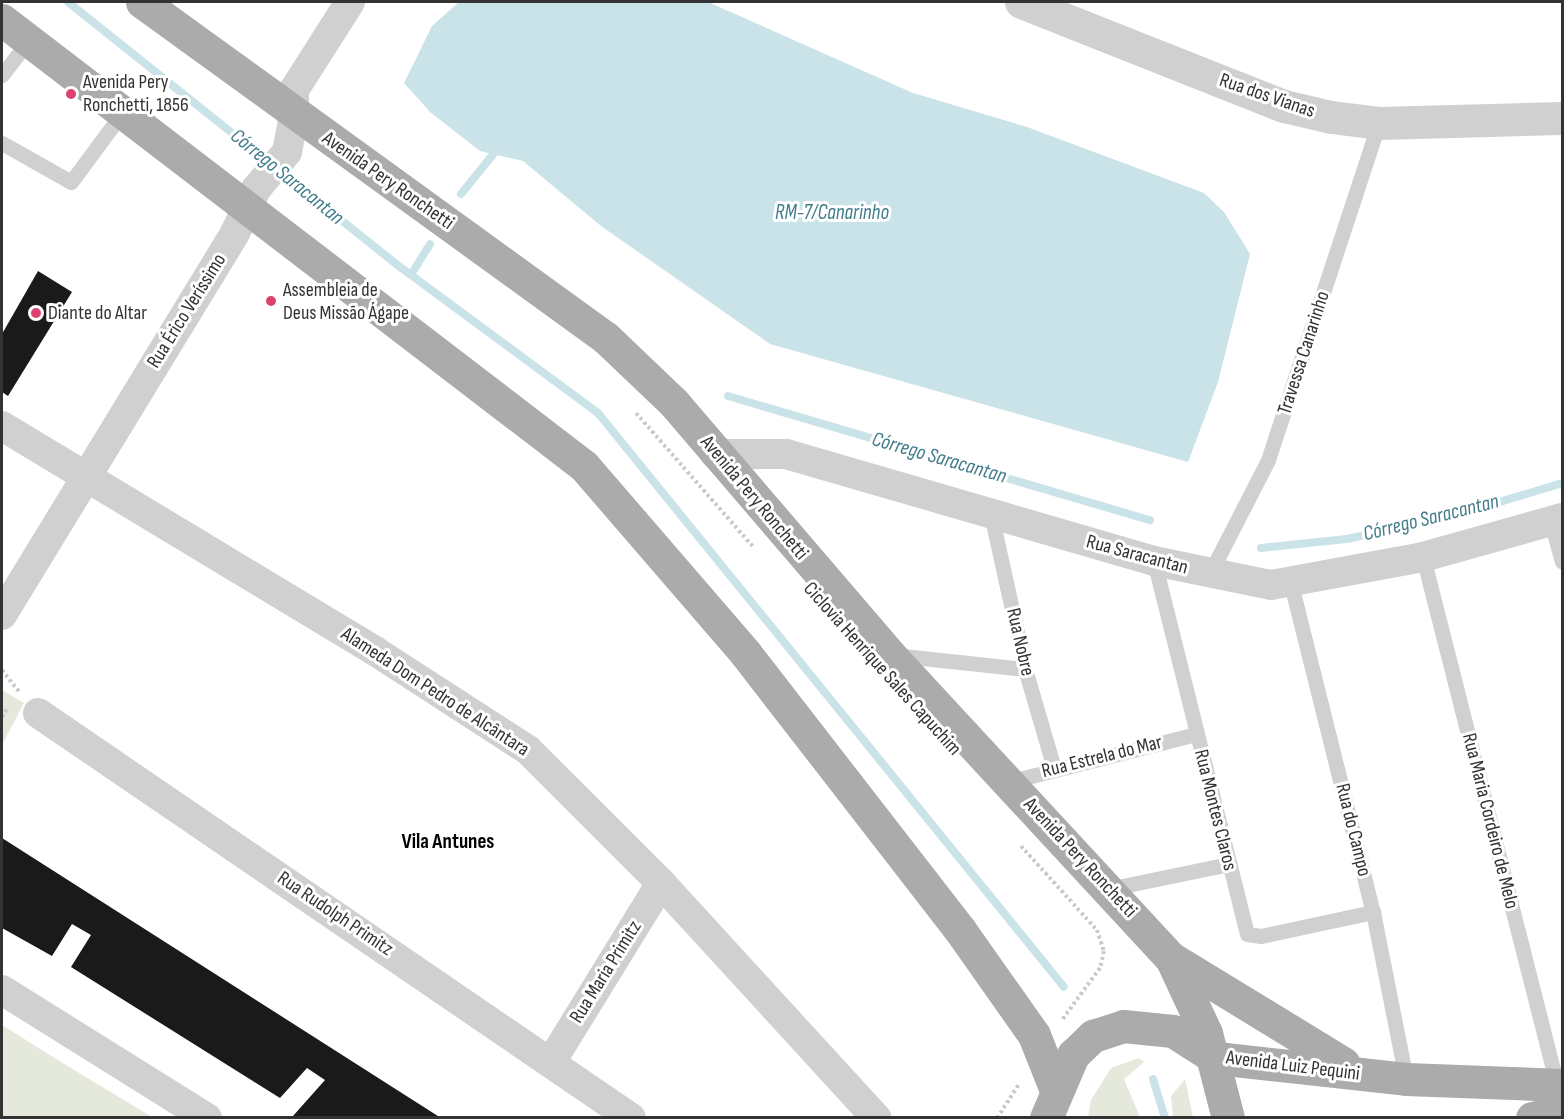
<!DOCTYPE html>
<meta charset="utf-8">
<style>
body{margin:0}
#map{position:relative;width:1564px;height:1119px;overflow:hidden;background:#fff;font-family:"Sofia Sans Condensed",sans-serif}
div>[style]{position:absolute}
.green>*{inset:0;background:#e5e9dc}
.water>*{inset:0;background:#cae3e8}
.stream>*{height:8px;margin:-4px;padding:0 4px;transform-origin:4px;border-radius:4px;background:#cae3e8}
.building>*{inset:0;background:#1a1a1a}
.path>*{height:4px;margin-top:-2px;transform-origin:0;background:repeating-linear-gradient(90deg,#cacaca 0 3px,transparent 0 6px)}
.service>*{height:15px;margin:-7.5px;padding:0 7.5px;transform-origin:7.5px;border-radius:7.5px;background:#d0d0d0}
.minor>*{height:30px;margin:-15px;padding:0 15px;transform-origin:15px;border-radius:15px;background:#d0d0d0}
.tertiary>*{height:33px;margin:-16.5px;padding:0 16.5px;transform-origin:16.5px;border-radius:16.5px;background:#d0d0d0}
.primary>*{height:33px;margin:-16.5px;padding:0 16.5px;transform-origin:16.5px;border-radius:16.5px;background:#ababab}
.dots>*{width:16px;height:16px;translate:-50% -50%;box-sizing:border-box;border:3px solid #fff;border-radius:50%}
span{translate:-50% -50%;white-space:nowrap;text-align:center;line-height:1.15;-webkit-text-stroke:6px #fff;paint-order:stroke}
.poi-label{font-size:20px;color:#333}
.left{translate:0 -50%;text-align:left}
.street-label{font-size:20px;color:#333}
.water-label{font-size:21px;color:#417d8b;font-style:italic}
.neighbourhood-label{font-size:21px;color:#000;font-weight:700}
.frame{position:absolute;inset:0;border:3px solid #333;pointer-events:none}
</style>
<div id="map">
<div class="green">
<div style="clip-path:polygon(2px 690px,24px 703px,2px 745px)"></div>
<div style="clip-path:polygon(2px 1025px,61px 1062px,152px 1117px,2px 1117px)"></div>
<div style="clip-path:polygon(1139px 1058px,1144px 1062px,1124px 1079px,1140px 1117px,1088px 1117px,1091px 1100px,1111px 1068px)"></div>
<div style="clip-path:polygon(1185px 1079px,1193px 1117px,1173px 1117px,1171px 1096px)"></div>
</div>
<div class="water">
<div style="clip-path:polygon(459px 2px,708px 2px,913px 93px,1027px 127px,1204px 193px,1224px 212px,1250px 254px,1218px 382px,1188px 462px,770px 344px,601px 226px,523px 161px,480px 151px,430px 112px,404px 83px,432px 26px)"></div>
</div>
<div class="stream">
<div style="left:68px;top:2px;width:420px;rotate:38.6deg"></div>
<div style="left:396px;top:264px;width:251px;rotate:36.4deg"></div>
<div style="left:598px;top:413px;width:739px;rotate:50.93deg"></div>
<div style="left:461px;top:194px;width:60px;rotate:-51deg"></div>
<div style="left:412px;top:273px;width:34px;rotate:-58deg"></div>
<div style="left:728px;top:396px;width:440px;rotate:16.4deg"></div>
<div style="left:1261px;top:548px;width:86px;rotate:-6deg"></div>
<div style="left:1347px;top:539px;width:108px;rotate:-12.2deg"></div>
<div style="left:1453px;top:516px;width:114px;rotate:-16.8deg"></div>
<div style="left:1153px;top:1079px;width:41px;rotate:72.9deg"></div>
</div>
<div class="building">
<div style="clip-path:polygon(38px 271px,72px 292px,8px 396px,2px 392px,2px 334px)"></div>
<div style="clip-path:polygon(2px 838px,441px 1118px,293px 1116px,325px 1080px,307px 1068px,280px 1098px,71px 967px,91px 935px,72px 924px,52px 956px,2px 928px)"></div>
</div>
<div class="path">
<div style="left:636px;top:413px;width:179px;rotate:48.8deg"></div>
<div style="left:2px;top:670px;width:28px;rotate:52deg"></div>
<div style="left:2px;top:717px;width:12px;rotate:-59deg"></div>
<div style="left:1021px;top:846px;width:113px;rotate:47.9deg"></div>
<div style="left:1097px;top:930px;width:22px;rotate:72deg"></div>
<div style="left:1104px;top:951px;width:17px;rotate:103deg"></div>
<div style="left:1100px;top:968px;width:64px;rotate:126.2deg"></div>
<div style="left:997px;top:1118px;width:40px;rotate:-57.1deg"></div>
</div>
<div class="service">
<div style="left:2px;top:75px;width:43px;rotate:-52.6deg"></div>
<div style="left:2px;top:143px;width:79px;rotate:29.5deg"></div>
<div style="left:71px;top:182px;width:86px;rotate:-53.5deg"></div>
<div style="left:991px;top:514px;width:159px;rotate:77.6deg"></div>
<div style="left:1025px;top:669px;width:103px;rotate:73.7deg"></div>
<div style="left:1551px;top:522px;width:41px;rotate:74.6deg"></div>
<div style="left:1423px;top:557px;width:545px;rotate:75.76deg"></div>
<div style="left:1154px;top:561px;width:384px;rotate:76deg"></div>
<div style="left:1247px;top:934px;width:14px;rotate:8deg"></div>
<div style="left:1261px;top:936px;width:115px;rotate:-12.1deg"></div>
<div style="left:1209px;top:575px;width:129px;rotate:-62.8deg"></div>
<div style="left:1268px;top:460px;width:355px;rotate:-71.8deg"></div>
<div style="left:1291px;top:584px;width:338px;rotate:76deg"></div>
<div style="left:1373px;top:912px;width:170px;rotate:78.8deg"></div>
<div style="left:894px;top:655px;width:132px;rotate:6.1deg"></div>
<div style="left:1008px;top:782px;width:195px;rotate:-14.3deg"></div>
<div style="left:1108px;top:889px;width:124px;rotate:-11.7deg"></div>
</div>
<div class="minor">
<div style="left:2px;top:426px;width:436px;rotate:31.1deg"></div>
<div style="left:375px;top:651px;width:182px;rotate:32.9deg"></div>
<div style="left:528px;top:750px;width:188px;rotate:45deg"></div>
<div style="left:661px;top:883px;width:319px;rotate:47.5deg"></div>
<div style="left:715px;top:454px;width:71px"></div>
<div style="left:786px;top:454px;width:383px;rotate:16.2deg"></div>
<div style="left:1154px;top:561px;width:119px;rotate:11.6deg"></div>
<div style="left:1271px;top:585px;width:155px;rotate:-10.4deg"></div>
<div style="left:1423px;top:557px;width:144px;rotate:-15.7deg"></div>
<div style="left:2px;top:615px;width:445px;rotate:-58.6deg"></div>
<div style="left:234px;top:235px;width:51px;rotate:-64.4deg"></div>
<div style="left:256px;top:189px;width:48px;rotate:-50deg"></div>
<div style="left:287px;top:152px;width:38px;rotate:-79deg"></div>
<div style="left:294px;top:115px;width:25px;rotate:-90deg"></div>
<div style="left:294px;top:90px;width:104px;rotate:-57.5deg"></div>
<div style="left:38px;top:713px;width:718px;rotate:34.33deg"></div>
<div style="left:2px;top:990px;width:242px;rotate:32deg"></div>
<div style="left:551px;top:1062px;width:210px;rotate:-58.4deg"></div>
</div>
<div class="tertiary">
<div style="left:1021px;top:2px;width:283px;rotate:21.6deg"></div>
<div style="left:1284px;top:106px;width:48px;rotate:13.2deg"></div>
<div style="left:1331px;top:117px;width:48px;rotate:7.1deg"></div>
<div style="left:1379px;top:123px;width:183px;rotate:-1.6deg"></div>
</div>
<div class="primary">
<div style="left:142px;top:2px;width:573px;rotate:35.91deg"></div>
<div style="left:606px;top:338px;width:94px;rotate:43.7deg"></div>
<div style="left:674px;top:403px;width:332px;rotate:49.4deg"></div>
<div style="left:890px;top:655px;width:413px;rotate:47.2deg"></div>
<div style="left:1171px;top:958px;width:83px;rotate:65deg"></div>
<div style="left:1206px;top:1033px;width:88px;rotate:75.5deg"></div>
<div style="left:2px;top:20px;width:733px;rotate:37.46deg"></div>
<div style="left:584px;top:466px;width:248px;rotate:49.2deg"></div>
<div style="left:746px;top:654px;width:349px;rotate:52.2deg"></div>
<div style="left:960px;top:930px;width:128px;rotate:54.8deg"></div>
<div style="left:1034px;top:1035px;width:57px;rotate:68.4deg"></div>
<div style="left:1171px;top:958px;width:202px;rotate:31.4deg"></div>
<div style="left:1046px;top:1118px;width:69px;rotate:-66.8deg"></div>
<div style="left:1073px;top:1055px;width:28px;rotate:-44deg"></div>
<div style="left:1093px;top:1036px;width:32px;rotate:-18deg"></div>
<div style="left:1123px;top:1026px;width:50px;rotate:5.7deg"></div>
<div style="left:1173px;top:1031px;width:46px;rotate:32.7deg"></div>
<div style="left:1212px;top:1056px;width:13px;rotate:13deg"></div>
<div style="left:1225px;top:1059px;width:182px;rotate:6.3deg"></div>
<div style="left:1406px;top:1079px;width:156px;rotate:2.2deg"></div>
<div style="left:1532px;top:1118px;width:31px;rotate:-13deg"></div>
</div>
<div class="dots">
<div style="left:71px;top:94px;background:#db436e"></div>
<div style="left:271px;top:301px;background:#db436e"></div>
<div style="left:36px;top:313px;background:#db436e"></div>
</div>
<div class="poi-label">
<span class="left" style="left:83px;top:94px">Avenida Pery<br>Ronchetti, 1856</span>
<span class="left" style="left:283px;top:302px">Assembleia de<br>Deus Missão Ágape</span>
<span class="left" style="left:48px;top:313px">Diante do Altar</span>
</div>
<div class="street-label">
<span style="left:1267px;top:96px;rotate:19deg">Rua dos Vianas</span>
<span style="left:388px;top:181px;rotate:35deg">Avenida Pery Ronchetti</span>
<span style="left:187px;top:311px;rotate:-58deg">Rua Érico Veríssimo</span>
<span style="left:1304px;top:353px;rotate:-72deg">Travessa Canarinho</span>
<span style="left:754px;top:498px;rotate:50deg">Avenida Pery Ronchetti</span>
<span style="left:1137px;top:555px;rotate:15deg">Rua Saracantan</span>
<span style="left:1020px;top:642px;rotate:77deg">Rua Nobre</span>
<span style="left:882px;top:669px;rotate:48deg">Ciclovia Henrique Sales Capuchim</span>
<span style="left:435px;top:692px;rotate:33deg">Alameda Dom Pedro de Alcântara</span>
<span style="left:1102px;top:757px;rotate:-14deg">Rua Estrela do Mar</span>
<span style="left:1215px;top:810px;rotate:76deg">Rua Montes Claros</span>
<span style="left:1490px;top:821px;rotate:76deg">Rua Maria Cordeiro de Melo</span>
<span style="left:1353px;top:830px;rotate:76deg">Rua do Campo</span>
<span style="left:1080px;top:858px;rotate:47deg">Avenida Pery Ronchetti</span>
<span style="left:335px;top:914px;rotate:34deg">Rua Rudolph Primitz</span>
<span style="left:606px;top:972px;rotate:-58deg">Rua Maria Primitz</span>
<span style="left:1293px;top:1066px;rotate:7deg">Avenida Luiz Pequini</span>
</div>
<div class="water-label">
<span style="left:287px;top:177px;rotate:39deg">Córrego Saracantan</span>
<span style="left:832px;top:213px">RM-7/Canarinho</span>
<span style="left:939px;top:458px;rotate:16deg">Córrego Saracantan</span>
<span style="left:1431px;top:518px;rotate:-14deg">Córrego Saracantan</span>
</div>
<div class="neighbourhood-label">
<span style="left:448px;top:842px">Vila Antunes</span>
</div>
<div class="frame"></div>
</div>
